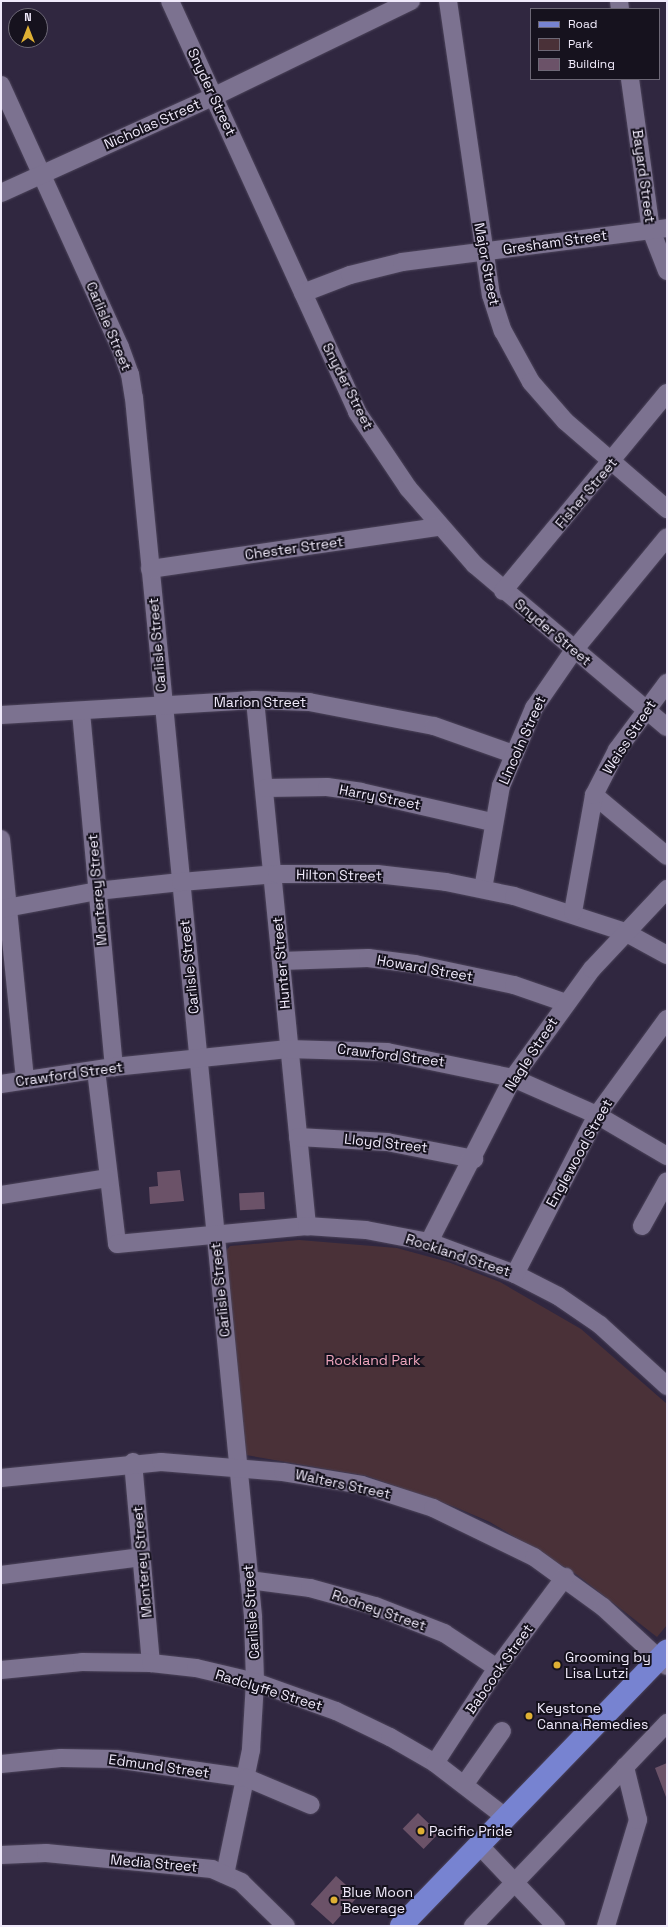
<!DOCTYPE html>
<style>
body{margin:0}
#map{position:relative;width:668px;height:1927px;overflow:hidden;background:#302740;font-family:"Space Grotesk",sans-serif}
div>[style]{position:absolute}
.green>*{inset:0;background:#4a3138}
.building>*{inset:0;background:#6b5268;transform-origin:0 0}
.roads{filter:drop-shadow(0 0 1px #4c445a) drop-shadow(0 0 1px #4c445a)}
.minor>*{height:18px;margin:-9px;padding:0 9px;transform-origin:9px;border-radius:9px;background:#7c7290}
.major>*{height:22px;margin:-11px;padding:0 11px;transform-origin:11px;border-radius:11px;background:#7783d1}
.dots>*{width:11px;height:11px;translate:-50% -50%;box-sizing:border-box;border:2px solid #16121e;border-radius:50%}
span{translate:-50% -50%;white-space:nowrap;text-align:center;line-height:1.15;-webkit-text-stroke:4px #16121e;paint-order:stroke}
.street-label{font-size:14px;color:#f0eafb}
.park-label{font-size:14px;color:#efa6bd}
.poi-label{font-size:14px;color:#f0eafb}
.left{translate:0 -50%;text-align:left}
.frame{position:absolute;inset:0;border:2px solid #f0eafb;pointer-events:none}
.legend{position:absolute;left:530px;top:8px;width:130px;height:72px;box-sizing:border-box;background:#16121e;border:1px solid #6d6876;margin:0;padding:5px 7px;list-style:none;font-size:12px;color:#f0eafb}
.legend li{display:flex;align-items:center;gap:8px;height:20px}
.legend b{width:20px;border:1px solid #6d6876}
.north{position:absolute;left:8px;top:8px;width:40px;height:40px;box-sizing:border-box;background:#16121e;border:1px solid #6d6876;border-radius:50%;rotate:0deg;font-size:11px;font-weight:700;line-height:16px;text-align:center;color:#f0eafb}
.north::after{content:'';display:block;margin:auto;width:14px;height:18px;background:#dfb034;clip-path:polygon(50% 0,100% 100%,50% 72%,0 100%)}
</style>
<div id="map">
<div class="green">
<div style="clip-path:polygon(299px 1240px,397px 1248px,448px 1262px,500px 1282px,581px 1329px,667px 1404px,667px 1625px,657px 1637px,576px 1574px,490px 1522px,455px 1507px,367px 1476px,246px 1455px,226px 1251px,230px 1246px)"></div>
</div>
<div class="building">
<div style="clip-path:polygon(180px 1170px,184px 1201px,150px 1204px,149px 1187px,158px 1186px,157px 1172px)"></div>
<div style="left:264px;top:1192px;width:17px;height:25px;rotate:87deg"></div>
<div style="clip-path:polygon(667px 1763px,667px 1797px,666px 1797px,655px 1768px)"></div>
<div style="left:418px;top:1813px;width:29px;height:22px;rotate:44deg"></div>
<div style="left:336px;top:1876px;width:30px;height:38px;rotate:42deg"></div>
</div>
<div class="roads">
<div class="minor">
<div style="left:170px;top:1px;width:452px;rotate:65.5deg"></div>
<div style="left:357px;top:412px;width:92px;rotate:56.1deg"></div>
<div style="left:408px;top:488px;width:102px;rotate:49deg"></div>
<div style="left:475px;top:565px;width:251px;rotate:40.2deg"></div>
<div style="left:448px;top:1px;width:297px;rotate:81.7deg"></div>
<div style="left:491px;top:295px;width:38px;rotate:72deg"></div>
<div style="left:503px;top:331px;width:58px;rotate:61.2deg"></div>
<div style="left:531px;top:382px;width:52px;rotate:48.9deg"></div>
<div style="left:565px;top:421px;width:135px;rotate:40.8deg"></div>
<div style="left:619px;top:1px;width:8px;rotate:83deg"></div>
<div style="left:630px;top:79px;width:152px;rotate:82.1deg"></div>
<div style="left:651px;top:230px;width:44px;rotate:68.7deg"></div>
<div style="left:1px;top:85px;width:288px;rotate:65.6deg"></div>
<div style="left:120px;top:347px;width:29px;rotate:70deg"></div>
<div style="left:130px;top:374px;width:24px;rotate:81deg"></div>
<div style="left:134px;top:398px;width:1225px;rotate:84.42deg"></div>
<div style="left:253px;top:1617px;width:65px;rotate:88.2deg"></div>
<div style="left:255px;top:1682px;width:68px;rotate:93.4deg"></div>
<div style="left:251px;top:1750px;width:127px;rotate:101.8deg"></div>
<div style="left:1px;top:193px;width:235px;rotate:-24.4deg"></div>
<div style="left:215px;top:96px;width:218px;rotate:-25.9deg"></div>
<div style="left:303px;top:293px;width:50px;rotate:-21deg"></div>
<div style="left:350px;top:275px;width:54px;rotate:-14deg"></div>
<div style="left:402px;top:262px;width:267px;rotate:-7.3deg"></div>
<div style="left:150px;top:569px;width:291px;rotate:-8.3deg"></div>
<div style="left:503px;top:591px;width:257px;rotate:-50.4deg"></div>
<div style="left:255px;top:700px;width:529px;rotate:84.35deg"></div>
<div style="left:81px;top:712px;width:357px;rotate:84.7deg"></div>
<div style="left:1px;top:715px;width:254px;rotate:-3.4deg"></div>
<div style="left:255px;top:700px;width:54px;rotate:2.1deg"></div>
<div style="left:309px;top:702px;width:127px;rotate:10.9deg"></div>
<div style="left:434px;top:726px;width:84px;rotate:19.5deg"></div>
<div style="left:266px;top:788px;width:61px;rotate:-0.9deg"></div>
<div style="left:327px;top:787px;width:34px;rotate:8deg"></div>
<div style="left:361px;top:792px;width:134px;rotate:12.9deg"></div>
<div style="left:594px;top:795px;width:95px;rotate:39.9deg"></div>
<div style="left:1px;top:839px;width:242px;rotate:84.3deg"></div>
<div style="left:483px;top:889px;width:105px;rotate:-80.1deg"></div>
<div style="left:501px;top:786px;width:85px;rotate:-67.1deg"></div>
<div style="left:534px;top:708px;width:70px;rotate:-55.4deg"></div>
<div style="left:574px;top:650px;width:146px;rotate:-50.5deg"></div>
<div style="left:1px;top:909px;width:98px;rotate:-10.6deg"></div>
<div style="left:97px;top:891px;width:84px;rotate:-6.1deg"></div>
<div style="left:181px;top:882px;width:96px;rotate:-4.8deg"></div>
<div style="left:277px;top:874px;width:100px"></div>
<div style="left:377px;top:874px;width:69px;rotate:6.6deg"></div>
<div style="left:446px;top:882px;width:69px;rotate:11.6deg"></div>
<div style="left:514px;top:896px;width:117px;rotate:18deg"></div>
<div style="left:625px;top:932px;width:48px;rotate:28.7deg"></div>
<div style="left:573px;top:912px;width:119px;rotate:-79.8deg"></div>
<div style="left:594px;top:795px;width:51px;rotate:-62.9deg"></div>
<div style="left:617px;top:750px;width:84px;rotate:-53.3deg"></div>
<div style="left:281px;top:961px;width:87px;rotate:-2deg"></div>
<div style="left:368px;top:958px;width:47px;rotate:7.3deg"></div>
<div style="left:415px;top:964px;width:101px;rotate:12deg"></div>
<div style="left:514px;top:985px;width:55px;rotate:19.1deg"></div>
<div style="left:96px;top:1070px;width:175px;rotate:83.1deg"></div>
<div style="left:117px;top:1244px;width:191px;rotate:-5.4deg"></div>
<div style="left:307px;top:1226px;width:59px;rotate:3.9deg"></div>
<div style="left:366px;top:1230px;width:64px;rotate:10.8deg"></div>
<div style="left:429px;top:1242px;width:92px;rotate:20.4deg"></div>
<div style="left:515px;top:1274px;width:48px;rotate:27.1deg"></div>
<div style="left:558px;top:1296px;width:51px;rotate:34.6deg"></div>
<div style="left:600px;top:1325px;width:91px;rotate:42.3deg"></div>
<div style="left:1px;top:1084px;width:114px;rotate:-8.6deg"></div>
<div style="left:114px;top:1067px;width:175px;rotate:-5.9deg"></div>
<div style="left:288px;top:1049px;width:99px;rotate:1.7deg"></div>
<div style="left:387px;top:1052px;width:129px;rotate:11.7deg"></div>
<div style="left:513px;top:1078px;width:92px;rotate:23.8deg"></div>
<div style="left:597px;top:1115px;width:81px;rotate:30.4deg"></div>
<div style="left:298px;top:1137px;width:89px;rotate:3.2deg"></div>
<div style="left:387px;top:1142px;width:89px;rotate:11.1deg"></div>
<div style="left:1px;top:1195px;width:108px;rotate:-9deg"></div>
<div style="left:642px;top:1226px;width:51px;rotate:-60.9deg"></div>
<div style="left:429px;top:1242px;width:184px;rotate:-62.9deg"></div>
<div style="left:513px;top:1078px;width:135px;rotate:-54.1deg"></div>
<div style="left:592px;top:969px;width:110px;rotate:-46.8deg"></div>
<div style="left:515px;top:1274px;width:179px;rotate:-62.7deg"></div>
<div style="left:597px;top:1115px;width:119px;rotate:-53.9deg"></div>
<div style="left:133px;top:1462px;width:202px;rotate:84.9deg"></div>
<div style="left:1px;top:1478px;width:161px;rotate:-5.7deg"></div>
<div style="left:161px;top:1462px;width:122px;rotate:4.7deg"></div>
<div style="left:283px;top:1472px;width:80px;rotate:9.3deg"></div>
<div style="left:362px;top:1485px;width:75px;rotate:17.9deg"></div>
<div style="left:433px;top:1508px;width:112px;rotate:25.9deg"></div>
<div style="left:534px;top:1557px;width:85px;rotate:35.9deg"></div>
<div style="left:603px;top:1607px;width:87px;rotate:42.7deg"></div>
<div style="left:1px;top:1575px;width:142px;rotate:-7.3deg"></div>
<div style="left:249px;top:1580px;width:62px;rotate:7.5deg"></div>
<div style="left:310px;top:1588px;width:67px;rotate:15.5deg"></div>
<div style="left:375px;top:1606px;width:74px;rotate:21.4deg"></div>
<div style="left:444px;top:1633px;width:64px;rotate:33.4deg"></div>
<div style="left:1px;top:1670px;width:81px;rotate:-5.6deg"></div>
<div style="left:82px;top:1662px;width:69px;rotate:0.8deg"></div>
<div style="left:151px;top:1663px;width:45px;rotate:6.3deg"></div>
<div style="left:196px;top:1668px;width:61px;rotate:13.3deg"></div>
<div style="left:255px;top:1682px;width:86px;rotate:19.7deg"></div>
<div style="left:336px;top:1711px;width:60px;rotate:25.7deg"></div>
<div style="left:390px;top:1737px;width:52px;rotate:30deg"></div>
<div style="left:435px;top:1763px;width:88px;rotate:37.6deg"></div>
<div style="left:435px;top:1763px;width:113px;rotate:-56.9deg"></div>
<div style="left:497px;top:1668px;width:114px;rotate:-53.2deg"></div>
<div style="left:1px;top:1764px;width:60px;rotate:-5.7deg"></div>
<div style="left:61px;top:1758px;width:54px;rotate:1.1deg"></div>
<div style="left:115px;top:1759px;width:133px;rotate:8.2deg"></div>
<div style="left:247px;top:1778px;width:69px;rotate:22.9deg"></div>
<div style="left:464px;top:1785px;width:66px;rotate:-54.9deg"></div>
<div style="left:479px;top:1845px;width:112px;rotate:46.5deg"></div>
<div style="left:1px;top:1855px;width:45px;rotate:-2.5deg"></div>
<div style="left:46px;top:1853px;width:167px;rotate:5.5deg"></div>
<div style="left:212px;top:1869px;width:32px;rotate:24deg"></div>
<div style="left:241px;top:1882px;width:63px;rotate:44.4deg"></div>
<div style="left:473px;top:1926px;width:281px;rotate:-46.3deg"></div>
<div style="left:606px;top:1926px;width:111px;rotate:-73.2deg"></div>
<div style="left:638px;top:1820px;width:55px;rotate:-103.8deg"></div>
</div>
<div class="major">
<div style="left:401px;top:1926px;width:383px;rotate:-46deg"></div>
</div>
</div>
<div class="dots">
<div style="left:557px;top:1665px;background:#dfb034"></div>
<div style="left:529px;top:1716px;background:#dfb034"></div>
<div style="left:421px;top:1831px;background:#dfb034"></div>
<div style="left:334px;top:1900px;background:#dfb034"></div>
</div>
<div class="street-label">
<span style="left:212px;top:92px;rotate:65deg">Snyder Street</span>
<span style="left:152px;top:124px;rotate:-24deg">Nicholas Street</span>
<span style="left:644px;top:176px;rotate:82deg">Bayard Street</span>
<span style="left:555px;top:242px;rotate:-8deg">Gresham Street</span>
<span style="left:487px;top:264px;rotate:79deg">Major Street</span>
<span style="left:109px;top:326px;rotate:67deg">Carlisle Street</span>
<span style="left:348px;top:386px;rotate:63deg">Snyder Street</span>
<span style="left:586px;top:493px;rotate:-50deg">Fisher Street</span>
<span style="left:294px;top:548px;rotate:-8deg">Chester Street</span>
<span style="left:553px;top:632px;rotate:40deg">Snyder Street</span>
<span style="left:157px;top:645px;rotate:-95deg">Carlisle Street</span>
<span style="left:260px;top:702px">Marion Street</span>
<span style="left:629px;top:737px;rotate:-57deg">Weiss Street</span>
<span style="left:522px;top:740px;rotate:-66deg">Lincoln Street</span>
<span style="left:380px;top:797px;rotate:11deg">Harry Street</span>
<span style="left:339px;top:875px;rotate:1deg">Hilton Street</span>
<span style="left:97px;top:890px;rotate:-95deg">Monterey Street</span>
<span style="left:281px;top:963px;rotate:-95deg">Hunter Street</span>
<span style="left:189px;top:967px;rotate:-96deg">Carlisle Street</span>
<span style="left:425px;top:968px;rotate:10deg">Howard Street</span>
<span style="left:531px;top:1054px;rotate:-57deg">Nagle Street</span>
<span style="left:391px;top:1055px;rotate:7deg">Crawford Street</span>
<span style="left:69px;top:1074px;rotate:-8deg">Crawford Street</span>
<span style="left:386px;top:1143px;rotate:6deg">Lloyd Street</span>
<span style="left:579px;top:1153px;rotate:-61deg">Englewood Street</span>
<span style="left:458px;top:1255px;rotate:18deg">Rockland Street</span>
<span style="left:220px;top:1290px;rotate:-96deg">Carlisle Street</span>
<span style="left:343px;top:1484px;rotate:12deg">Walters Street</span>
<span style="left:142px;top:1562px;rotate:-95deg">Monterey Street</span>
<span style="left:379px;top:1610px;rotate:19deg">Rodney Street</span>
<span style="left:251px;top:1612px;rotate:-94deg">Carlisle Street</span>
<span style="left:499px;top:1669px;rotate:-55deg">Babcock Street</span>
<span style="left:269px;top:1690px;rotate:17deg">Radclyffe Street</span>
<span style="left:159px;top:1766px;rotate:8deg">Edmund Street</span>
<span style="left:154px;top:1863px;rotate:5deg">Media Street</span>
</div>
<div class="park-label">
<span style="left:373px;top:1360px">Rockland Park</span>
</div>
<div class="poi-label">
<span class="left" style="left:565px;top:1665px">Grooming by<br>Lisa Lutzi</span>
<span class="left" style="left:537px;top:1716px">Keystone<br>Canna Remedies</span>
<span class="left" style="left:429px;top:1831px">Pacific Pride</span>
<span class="left" style="left:342px;top:1900px">Blue Moon<br>Beverage</span>
</div>
<div class="frame"></div>
<ul class="legend">
<li><b style="height:5px;background:#7783d1"></b>Road</li>
<li><b style="height:11px;background:#4a3138"></b>Park</li>
<li><b style="height:11px;background:#6b5268"></b>Building</li>
</ul>
<div class="north">N</div>
</div>
